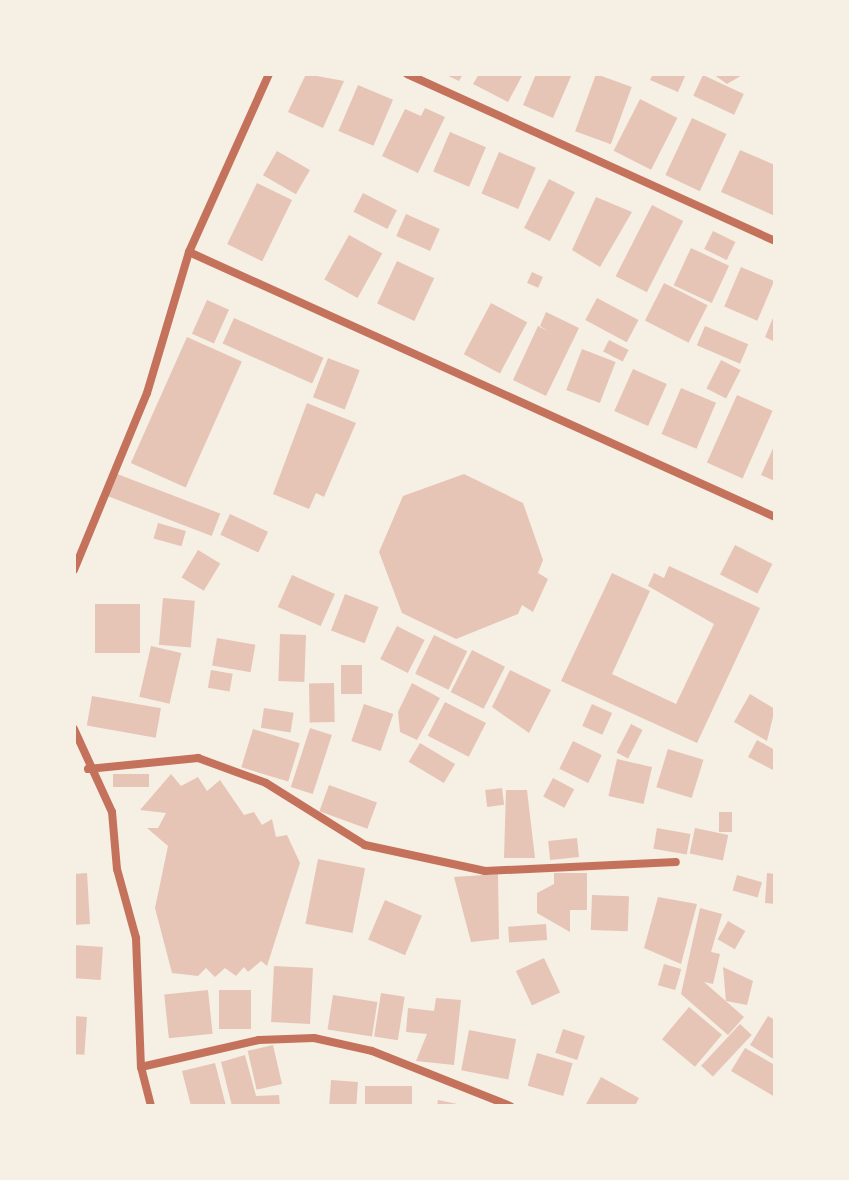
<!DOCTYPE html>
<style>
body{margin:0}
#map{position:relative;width:849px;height:1180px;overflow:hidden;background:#f6efe4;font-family:Arial,sans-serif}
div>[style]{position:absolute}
.building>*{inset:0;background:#e6c5b7;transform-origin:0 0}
.minor>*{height:8px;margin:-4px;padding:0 4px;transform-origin:4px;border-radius:4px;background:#c5725c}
span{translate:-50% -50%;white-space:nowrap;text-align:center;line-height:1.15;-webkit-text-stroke:8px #f6efe4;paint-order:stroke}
.frame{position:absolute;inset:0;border:76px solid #f6efe4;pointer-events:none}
</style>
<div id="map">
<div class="building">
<div style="clip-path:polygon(306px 74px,344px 81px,323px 128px,288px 112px)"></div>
<div style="clip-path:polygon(444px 74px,463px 74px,459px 81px)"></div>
<div style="clip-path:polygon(479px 74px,523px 74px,508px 102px,473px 84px)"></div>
<div style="clip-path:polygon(536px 74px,572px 74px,553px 118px,523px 105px)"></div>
<div style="left:596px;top:74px;width:38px;height:61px;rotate:20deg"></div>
<div style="clip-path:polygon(653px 74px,686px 74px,678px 92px,650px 80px)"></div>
<div style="clip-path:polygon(713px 74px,744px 74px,727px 84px)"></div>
<div style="left:703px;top:75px;width:45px;height:23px;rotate:25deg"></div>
<div style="left:358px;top:85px;width:38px;height:50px;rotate:23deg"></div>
<div style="left:640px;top:99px;width:42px;height:58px;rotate:27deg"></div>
<div style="clip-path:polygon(425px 108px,445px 117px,418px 173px,382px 156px,405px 109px,421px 116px)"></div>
<div style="left:692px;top:118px;width:38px;height:63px;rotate:25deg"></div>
<div style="left:450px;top:132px;width:39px;height:43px;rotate:23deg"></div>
<div style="clip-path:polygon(740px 150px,775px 165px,775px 216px,721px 192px)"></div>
<div style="left:277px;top:151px;width:38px;height:28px;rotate:30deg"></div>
<div style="left:499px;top:152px;width:40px;height:45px;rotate:23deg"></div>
<div style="left:549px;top:179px;width:29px;height:55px;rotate:27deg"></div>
<div style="left:257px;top:183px;width:39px;height:68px;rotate:26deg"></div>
<div style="left:363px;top:193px;width:38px;height:21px;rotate:27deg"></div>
<div style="clip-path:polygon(596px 197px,632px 212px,600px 267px,572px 250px)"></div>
<div style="left:652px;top:205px;width:35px;height:80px;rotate:27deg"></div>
<div style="left:406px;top:214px;width:37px;height:24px;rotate:24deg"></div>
<div style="left:713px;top:231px;width:25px;height:20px;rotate:26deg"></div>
<div style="left:349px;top:235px;width:38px;height:51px;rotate:29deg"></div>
<div style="left:691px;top:248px;width:42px;height:41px;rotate:25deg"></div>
<div style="left:397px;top:261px;width:41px;height:47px;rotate:25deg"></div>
<div style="left:741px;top:267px;width:36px;height:43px;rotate:23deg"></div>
<div style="left:532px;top:272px;width:12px;height:12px;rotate:24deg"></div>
<div style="left:664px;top:283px;width:49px;height:42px;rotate:27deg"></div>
<div style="left:597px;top:298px;width:47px;height:25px;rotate:28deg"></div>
<div style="left:207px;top:300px;width:24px;height:37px;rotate:24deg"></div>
<div style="left:491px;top:303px;width:41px;height:58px;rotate:28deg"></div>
<div style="clip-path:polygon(546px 312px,579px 328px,546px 396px,513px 380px,538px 326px,548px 331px,540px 326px)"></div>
<div style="clip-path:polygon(775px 313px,775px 342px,765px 337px)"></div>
<div style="left:234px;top:318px;width:98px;height:28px;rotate:24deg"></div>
<div style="left:705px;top:326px;width:47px;height:21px;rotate:23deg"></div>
<div style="left:187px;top:337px;width:60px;height:138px;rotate:24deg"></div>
<div style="left:609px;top:340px;width:22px;height:13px;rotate:27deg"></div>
<div style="left:582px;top:349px;width:36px;height:44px;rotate:21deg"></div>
<div style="left:328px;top:358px;width:34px;height:42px;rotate:21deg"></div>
<div style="left:721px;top:360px;width:22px;height:32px;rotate:27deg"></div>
<div style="left:633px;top:369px;width:37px;height:46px;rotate:24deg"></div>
<div style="left:681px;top:388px;width:38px;height:50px;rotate:23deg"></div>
<div style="left:737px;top:395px;width:39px;height:74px;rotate:24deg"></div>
<div style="clip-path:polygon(307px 403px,356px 423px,324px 497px,316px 493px,309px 509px,273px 494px)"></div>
<div style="clip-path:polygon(775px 444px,775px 481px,761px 475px)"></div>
<div style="left:112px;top:472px;width:116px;height:24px;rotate:21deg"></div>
<div style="clip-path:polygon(464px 474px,523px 503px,543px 560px,538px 573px,548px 579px,533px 612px,522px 605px,518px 614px,456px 639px,402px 613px,379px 552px,403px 496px)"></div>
<div style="left:230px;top:514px;width:42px;height:23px;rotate:25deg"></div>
<div style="left:158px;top:523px;width:29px;height:16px;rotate:16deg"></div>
<div style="left:735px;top:545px;width:42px;height:33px;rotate:27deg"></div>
<div style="left:198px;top:550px;width:26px;height:32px;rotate:31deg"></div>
<div style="clip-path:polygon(669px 566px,760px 608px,697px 743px,561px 681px,612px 573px,650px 591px,612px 674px,676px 704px,714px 624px,648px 586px,654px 573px,664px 578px)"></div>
<div style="left:292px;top:575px;width:47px;height:35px;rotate:24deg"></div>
<div style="left:345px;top:594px;width:36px;height:39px;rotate:21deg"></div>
<div style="left:163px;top:598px;width:32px;height:47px;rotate:5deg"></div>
<div style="left:95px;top:604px;width:45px;height:49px"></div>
<div style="left:397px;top:626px;width:31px;height:37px;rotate:27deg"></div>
<div style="left:280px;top:634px;width:26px;height:47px;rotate:2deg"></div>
<div style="left:434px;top:635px;width:37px;height:43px;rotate:26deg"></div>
<div style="left:217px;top:638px;width:39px;height:28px;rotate:10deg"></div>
<div style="left:151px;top:646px;width:31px;height:52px;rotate:13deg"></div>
<div style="left:472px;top:650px;width:37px;height:47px;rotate:27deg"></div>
<div style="left:341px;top:665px;width:21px;height:29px"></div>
<div style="left:211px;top:670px;width:22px;height:18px;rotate:10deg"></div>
<div style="clip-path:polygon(510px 670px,551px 690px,529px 733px,492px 707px)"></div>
<div style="left:334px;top:683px;width:39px;height:25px;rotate:89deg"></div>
<div style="clip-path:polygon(412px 683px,440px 698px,417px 740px,400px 732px,398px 712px)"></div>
<div style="clip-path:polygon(750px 694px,775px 709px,767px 741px,734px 722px)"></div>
<div style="left:92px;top:696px;width:70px;height:30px;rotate:10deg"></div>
<div style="left:445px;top:702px;width:46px;height:38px;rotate:27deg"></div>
<div style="left:364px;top:704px;width:31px;height:39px;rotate:19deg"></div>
<div style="left:592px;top:704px;width:22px;height:24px;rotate:24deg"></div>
<div style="left:264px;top:708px;width:30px;height:20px;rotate:9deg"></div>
<div style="left:631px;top:724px;width:13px;height:32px;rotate:27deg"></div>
<div style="left:310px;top:728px;width:23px;height:62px;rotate:18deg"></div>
<div style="left:253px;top:729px;width:49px;height:40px;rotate:17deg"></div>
<div style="clip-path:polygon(757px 740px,775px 750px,775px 771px,748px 757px)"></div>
<div style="left:573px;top:741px;width:32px;height:31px;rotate:26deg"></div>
<div style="left:420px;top:743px;width:41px;height:22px;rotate:31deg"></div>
<div style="left:668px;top:749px;width:37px;height:40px;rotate:17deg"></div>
<div style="left:617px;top:759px;width:36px;height:38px;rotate:13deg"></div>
<div style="left:113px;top:774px;width:36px;height:13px"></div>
<div style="clip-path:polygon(171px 774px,181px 786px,198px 777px,207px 791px,220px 780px,244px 815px,254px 812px,262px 825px,272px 819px,276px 837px,287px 835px,300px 863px,267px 966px,261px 961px,248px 972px,244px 967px,236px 976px,225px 968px,215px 977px,206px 968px,198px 976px,172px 973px,155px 908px,168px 846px,147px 828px,158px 828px,166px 813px,140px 810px)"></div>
<div style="left:553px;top:778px;width:24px;height:21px;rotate:28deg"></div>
<div style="left:329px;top:785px;width:51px;height:28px;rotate:20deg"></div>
<div style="left:502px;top:788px;width:17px;height:17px;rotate:83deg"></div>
<div style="clip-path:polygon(506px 790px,527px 790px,535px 858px,504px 858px)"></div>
<div style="left:719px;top:812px;width:13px;height:20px"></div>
<div style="left:657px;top:828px;width:34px;height:21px;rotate:10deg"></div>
<div style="left:695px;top:828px;width:34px;height:26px;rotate:12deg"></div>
<div style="left:577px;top:838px;width:19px;height:29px;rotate:84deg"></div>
<div style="left:318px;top:859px;width:48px;height:66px;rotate:11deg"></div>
<div style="clip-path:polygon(87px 873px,90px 924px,74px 925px,74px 874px)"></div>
<div style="clip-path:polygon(554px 873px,587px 873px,587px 910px,570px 910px,570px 932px,537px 913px,537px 893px,554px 884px)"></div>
<div style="clip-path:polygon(767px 873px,775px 874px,775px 904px,765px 903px)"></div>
<div style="clip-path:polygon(498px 874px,499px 939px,471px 942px,454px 877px)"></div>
<div style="left:737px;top:875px;width:26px;height:16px;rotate:16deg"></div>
<div style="left:592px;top:895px;width:37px;height:35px;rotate:2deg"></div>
<div style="clip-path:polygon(658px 897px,697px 904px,681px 964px,644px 948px)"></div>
<div style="left:385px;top:900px;width:40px;height:43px;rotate:23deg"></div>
<div style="clip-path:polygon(700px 908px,722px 914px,711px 952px,720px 954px,713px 984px,704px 982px,744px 1017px,728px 1035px,681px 994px)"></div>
<div style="left:728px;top:921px;width:20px;height:21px;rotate:30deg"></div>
<div style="left:546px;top:924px;width:16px;height:38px;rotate:86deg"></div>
<div style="left:74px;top:945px;width:29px;height:33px;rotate:4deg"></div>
<div style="left:544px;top:958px;width:38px;height:31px;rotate:65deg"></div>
<div style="left:664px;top:964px;width:18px;height:22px;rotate:16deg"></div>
<div style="left:274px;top:966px;width:39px;height:56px;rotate:3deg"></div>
<div style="clip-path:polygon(723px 967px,753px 981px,747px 1005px,726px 1001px)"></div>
<div style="left:208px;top:990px;width:44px;height:44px;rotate:84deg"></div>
<div style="left:219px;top:990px;width:32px;height:39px"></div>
<div style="left:381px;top:993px;width:24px;height:44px;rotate:9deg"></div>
<div style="left:333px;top:995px;width:45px;height:35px;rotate:9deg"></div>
<div style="clip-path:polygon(436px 998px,461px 1000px,454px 1065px,416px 1061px,427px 1034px,406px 1032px,408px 1008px,434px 1011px)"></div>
<div style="left:689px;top:1007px;width:43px;height:42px;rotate:40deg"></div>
<div style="left:74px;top:1016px;width:13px;height:38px;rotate:4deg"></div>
<div style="clip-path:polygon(768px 1016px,775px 1020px,775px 1060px,750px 1045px)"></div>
<div style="left:740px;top:1024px;width:16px;height:57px;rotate:43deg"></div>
<div style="left:563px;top:1029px;width:23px;height:25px;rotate:18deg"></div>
<div style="left:469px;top:1030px;width:48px;height:41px;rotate:11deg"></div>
<div style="left:273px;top:1045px;width:40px;height:26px;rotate:77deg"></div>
<div style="clip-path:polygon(745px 1048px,775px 1065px,775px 1097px,731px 1071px)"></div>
<div style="left:537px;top:1053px;width:37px;height:34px;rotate:16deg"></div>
<div style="clip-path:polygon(245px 1055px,256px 1096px,279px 1095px,280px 1106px,232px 1106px,221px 1062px)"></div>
<div style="clip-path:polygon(215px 1063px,226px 1106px,191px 1106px,182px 1071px)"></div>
<div style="clip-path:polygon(601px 1077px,639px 1098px,635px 1106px,585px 1106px)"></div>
<div style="left:331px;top:1080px;width:27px;height:26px;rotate:4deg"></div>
<div style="left:365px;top:1086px;width:47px;height:20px"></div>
<div style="clip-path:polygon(438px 1100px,462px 1105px,462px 1106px,437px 1106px)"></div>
</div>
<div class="minor">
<div style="left:407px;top:74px;width:404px;rotate:24.4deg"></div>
<div style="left:189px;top:252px;width:643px;rotate:24.33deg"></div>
<div style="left:74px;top:570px;width:191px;rotate:-67.6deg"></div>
<div style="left:147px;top:393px;width:147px;rotate:-73.4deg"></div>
<div style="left:189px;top:252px;width:195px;rotate:-65.8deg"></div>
<div style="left:74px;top:729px;width:91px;rotate:65.4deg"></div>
<div style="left:112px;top:812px;width:57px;rotate:85deg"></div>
<div style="left:117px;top:869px;width:72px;rotate:74.6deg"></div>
<div style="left:136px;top:938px;width:129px;rotate:87.8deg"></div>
<div style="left:141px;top:1067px;width:40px;rotate:75.6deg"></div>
<div style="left:88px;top:769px;width:111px;rotate:-5.7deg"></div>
<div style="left:198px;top:758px;width:72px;rotate:20.2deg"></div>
<div style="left:266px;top:783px;width:117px;rotate:32.1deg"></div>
<div style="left:365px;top:845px;width:123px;rotate:12.2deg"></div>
<div style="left:485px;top:871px;width:191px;rotate:-2.7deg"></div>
<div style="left:141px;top:1067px;width:121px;rotate:-12.9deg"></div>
<div style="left:259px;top:1040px;width:55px;rotate:-2.1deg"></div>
<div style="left:314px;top:1038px;width:59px;rotate:12.6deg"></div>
<div style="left:372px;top:1051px;width:149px;rotate:21.7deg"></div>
</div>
<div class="frame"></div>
</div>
